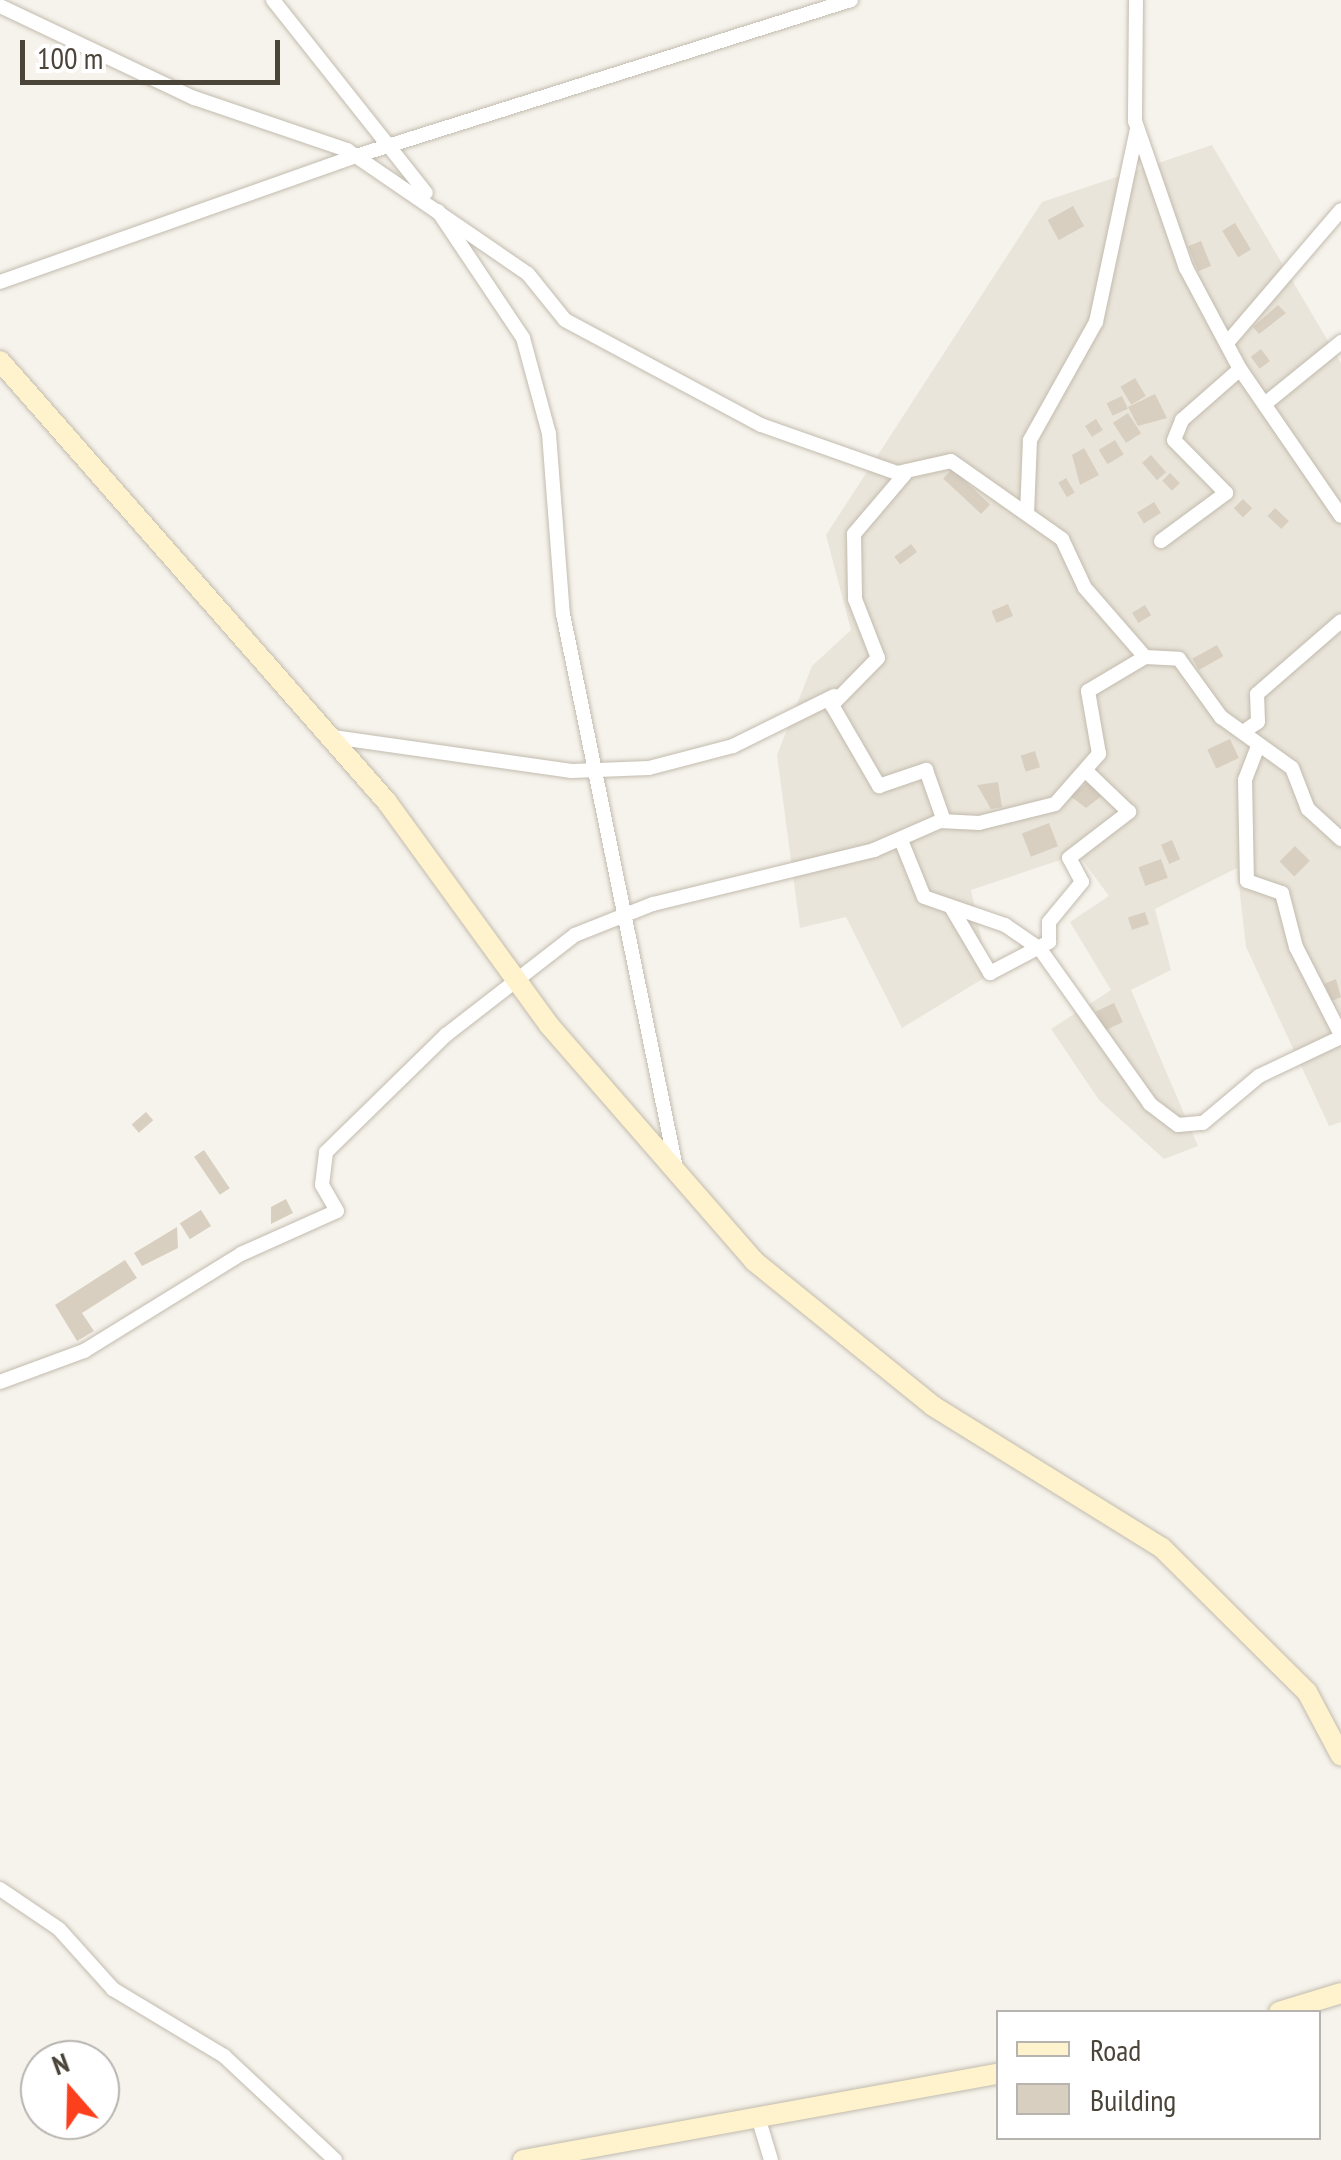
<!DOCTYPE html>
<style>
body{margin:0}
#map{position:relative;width:1341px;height:2160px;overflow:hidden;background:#f6f3ec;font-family:"PT Sans Narrow",sans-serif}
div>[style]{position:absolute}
.residential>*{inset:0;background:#eae5da}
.building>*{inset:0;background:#d8cfc1;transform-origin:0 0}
.roads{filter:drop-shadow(0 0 2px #c2bbae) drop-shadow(0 0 2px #c2bbae)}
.street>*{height:14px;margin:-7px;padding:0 7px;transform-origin:7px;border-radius:7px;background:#fff}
.secondary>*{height:20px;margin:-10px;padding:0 10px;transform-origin:10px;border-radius:10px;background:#fff3cd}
span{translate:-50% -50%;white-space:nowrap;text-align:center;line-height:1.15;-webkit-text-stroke:9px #fff;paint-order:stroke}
.legend{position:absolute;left:996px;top:2010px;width:325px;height:130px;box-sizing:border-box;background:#fff;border:2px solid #b7b4b0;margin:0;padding:12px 18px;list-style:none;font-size:30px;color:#4b4439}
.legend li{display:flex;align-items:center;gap:20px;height:50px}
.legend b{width:50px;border:2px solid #b7b4b0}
.north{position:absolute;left:20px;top:2040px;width:100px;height:100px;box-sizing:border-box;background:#fff;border:2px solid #b7b4b0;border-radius:50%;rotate:340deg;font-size:28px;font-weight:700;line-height:40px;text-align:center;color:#4b4439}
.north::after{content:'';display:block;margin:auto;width:35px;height:45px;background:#fc3f1d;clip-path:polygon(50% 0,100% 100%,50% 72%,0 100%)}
.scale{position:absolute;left:20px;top:40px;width:260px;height:45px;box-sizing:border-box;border:5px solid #4b4439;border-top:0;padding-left:12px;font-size:30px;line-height:35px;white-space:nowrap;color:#4b4439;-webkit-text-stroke:8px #fff;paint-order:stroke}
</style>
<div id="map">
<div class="residential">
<div style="clip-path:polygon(1212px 145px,1341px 363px,1341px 1122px,1329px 1126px,1246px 947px,1237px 868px,1155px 909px,1171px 970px,1131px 990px,1198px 1146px,1164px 1159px,1099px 1100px,1051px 1029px,1111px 990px,1070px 922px,1109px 896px,1078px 854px,971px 890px,989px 975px,902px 1028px,846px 917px,800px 928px,777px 755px,812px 666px,851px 630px,826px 535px,1042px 202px)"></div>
</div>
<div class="building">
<div style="left:1073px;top:206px;width:23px;height:29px;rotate:61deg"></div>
<div style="left:1235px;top:223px;width:31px;height:15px;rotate:59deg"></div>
<div style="left:1201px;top:241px;width:27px;height:14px;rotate:68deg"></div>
<div style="clip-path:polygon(1278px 305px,1286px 313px,1259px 334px,1253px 327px)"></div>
<div style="left:1261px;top:349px;width:15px;height:13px;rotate:53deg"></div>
<div style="left:1135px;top:378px;width:21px;height:17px;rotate:59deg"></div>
<div style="clip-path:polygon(1155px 394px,1167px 418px,1138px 426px,1128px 407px)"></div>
<div style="left:1122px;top:396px;width:14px;height:17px;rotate:65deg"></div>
<div style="left:1128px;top:413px;width:24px;height:18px;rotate:57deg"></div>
<div style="left:1096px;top:419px;width:13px;height:13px;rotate:58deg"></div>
<div style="left:1115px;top:440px;width:17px;height:19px;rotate:59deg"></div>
<div style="clip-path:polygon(1084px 448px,1099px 475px,1080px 485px,1072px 455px)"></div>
<div style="left:1151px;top:455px;width:23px;height:12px;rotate:49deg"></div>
<div style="left:952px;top:469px;width:52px;height:13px;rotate:43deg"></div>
<div style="left:1170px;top:473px;width:14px;height:11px;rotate:45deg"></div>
<div style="left:1066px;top:478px;width:17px;height:9px;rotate:59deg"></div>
<div style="left:1243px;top:499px;width:13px;height:13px;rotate:45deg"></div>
<div style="left:1154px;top:502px;width:13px;height:20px;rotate:58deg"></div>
<div style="left:1275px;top:508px;width:19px;height:11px;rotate:43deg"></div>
<div style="left:911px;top:544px;width:10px;height:21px;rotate:53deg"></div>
<div style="left:1008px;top:604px;width:13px;height:18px;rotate:67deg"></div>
<div style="left:1145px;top:605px;width:12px;height:15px;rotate:59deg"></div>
<div style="left:1217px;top:645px;width:13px;height:28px;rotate:61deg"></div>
<div style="left:1230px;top:739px;width:21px;height:25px;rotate:65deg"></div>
<div style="left:1035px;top:751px;width:17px;height:15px;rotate:73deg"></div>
<div style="clip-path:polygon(1091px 780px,1103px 795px,1086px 808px,1070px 796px)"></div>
<div style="clip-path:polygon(998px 782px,1002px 807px,991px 809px,977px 785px)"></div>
<div style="left:1049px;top:823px;width:25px;height:29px;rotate:69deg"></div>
<div style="left:1172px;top:840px;width:21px;height:12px;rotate:67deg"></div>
<div style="left:1295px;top:846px;width:21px;height:22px;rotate:45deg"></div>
<div style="left:1161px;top:859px;width:20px;height:24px;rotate:70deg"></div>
<div style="left:1145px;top:912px;width:13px;height:18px;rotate:72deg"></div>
<div style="clip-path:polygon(1336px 979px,1341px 997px,1332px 1001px,1324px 984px)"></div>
<div style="left:1114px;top:1003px;width:21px;height:20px;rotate:65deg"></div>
<div style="left:146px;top:1112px;width:11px;height:19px;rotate:49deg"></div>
<div style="left:204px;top:1150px;width:46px;height:12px;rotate:56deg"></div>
<div style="clip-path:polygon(286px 1199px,293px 1213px,271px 1224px,271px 1207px)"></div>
<div style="left:201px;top:1210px;width:19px;height:25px;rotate:58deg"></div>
<div style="clip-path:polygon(177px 1227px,178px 1248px,142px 1266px,134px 1253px)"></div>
<div style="clip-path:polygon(125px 1260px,137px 1278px,82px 1313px,94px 1331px,77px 1341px,55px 1305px)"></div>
</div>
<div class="roads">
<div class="street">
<div style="left:273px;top:0;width:246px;rotate:51.6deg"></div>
<div style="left:1136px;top:0;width:121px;rotate:90.5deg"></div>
<div style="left:1135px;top:121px;width:156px;rotate:70.9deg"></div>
<div style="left:1186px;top:268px;width:115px;rotate:61.9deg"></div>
<div style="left:1240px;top:369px;width:178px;rotate:55.5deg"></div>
<div style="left:0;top:6px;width:215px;rotate:25.4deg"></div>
<div style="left:194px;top:98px;width:162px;rotate:18.8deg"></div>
<div style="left:347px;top:150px;width:219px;rotate:34.4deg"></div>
<div style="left:528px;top:274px;width:59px;rotate:51.2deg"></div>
<div style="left:565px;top:320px;width:222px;rotate:28.2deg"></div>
<div style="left:761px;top:425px;width:144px;rotate:19.4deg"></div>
<div style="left:897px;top:473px;width:55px;rotate:-12.5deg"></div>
<div style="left:951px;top:461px;width:136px;rotate:35.1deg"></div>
<div style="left:1062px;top:539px;width:54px;rotate:64.9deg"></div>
<div style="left:1085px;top:588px;width:91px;rotate:49deg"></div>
<div style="left:438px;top:211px;width:153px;rotate:56.2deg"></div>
<div style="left:523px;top:338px;width:99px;rotate:74.8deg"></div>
<div style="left:549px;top:434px;width:181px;rotate:85.6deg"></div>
<div style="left:563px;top:614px;width:565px;rotate:78.47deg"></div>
<div style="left:0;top:282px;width:378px;rotate:-19.5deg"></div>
<div style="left:356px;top:156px;width:519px;rotate:-17.49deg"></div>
<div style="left:1227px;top:343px;width:175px;rotate:-49.4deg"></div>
<div style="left:1266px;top:403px;width:97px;rotate:-39.1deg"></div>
<div style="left:905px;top:474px;width:79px;rotate:130.4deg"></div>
<div style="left:854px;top:534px;width:65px;rotate:89.1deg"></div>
<div style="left:855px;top:599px;width:63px;rotate:68.7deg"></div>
<div style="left:878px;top:658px;width:66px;rotate:134.4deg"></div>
<div style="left:832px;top:705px;width:94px;rotate:59.9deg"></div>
<div style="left:879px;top:786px;width:50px;rotate:-18.8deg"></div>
<div style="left:926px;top:770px;width:54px;rotate:70.6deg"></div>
<div style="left:1027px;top:514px;width:74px;rotate:-87.7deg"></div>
<div style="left:1030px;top:440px;width:135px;rotate:-60.8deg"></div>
<div style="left:1096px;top:322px;width:197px;rotate:-78deg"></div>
<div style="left:1161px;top:541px;width:81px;rotate:-36.4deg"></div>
<div style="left:1226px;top:493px;width:74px;rotate:-134.5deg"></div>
<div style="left:1174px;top:440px;width:22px;rotate:-68deg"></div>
<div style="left:1182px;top:420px;width:77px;rotate:-41.3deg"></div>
<div style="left:1246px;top:730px;width:14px;rotate:-34deg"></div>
<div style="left:1258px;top:722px;width:28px;rotate:-92deg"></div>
<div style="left:1257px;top:694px;width:111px;rotate:-41deg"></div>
<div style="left:333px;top:737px;width:241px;rotate:8.1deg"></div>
<div style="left:572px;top:771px;width:77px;rotate:-2.2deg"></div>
<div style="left:649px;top:768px;width:87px;rotate:-14.7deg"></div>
<div style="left:733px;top:746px;width:113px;rotate:-26.3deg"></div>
<div style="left:1258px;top:746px;width:36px;rotate:111deg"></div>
<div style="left:1245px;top:780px;width:101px;rotate:88.9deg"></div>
<div style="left:1247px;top:881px;width:37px;rotate:19deg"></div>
<div style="left:1282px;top:893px;width:56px;rotate:75.5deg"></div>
<div style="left:1296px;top:947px;width:99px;rotate:62.9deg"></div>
<div style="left:901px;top:840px;width:61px;rotate:68deg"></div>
<div style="left:924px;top:897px;width:86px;rotate:19.1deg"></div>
<div style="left:1005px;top:925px;width:42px;rotate:34.4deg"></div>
<div style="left:1040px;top:949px;width:190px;rotate:54.6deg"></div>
<div style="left:1150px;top:1104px;width:35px;rotate:37deg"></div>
<div style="left:1178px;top:1125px;width:25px;rotate:-5deg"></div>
<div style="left:1203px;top:1123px;width:73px;rotate:-40deg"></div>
<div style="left:1259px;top:1076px;width:91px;rotate:-25.4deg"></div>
<div style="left:951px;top:907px;width:77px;rotate:59.4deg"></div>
<div style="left:990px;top:973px;width:67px;rotate:-27.7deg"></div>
<div style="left:1049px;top:942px;width:20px;rotate:-90deg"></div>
<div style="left:1049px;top:922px;width:52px;rotate:-50.5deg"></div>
<div style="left:1082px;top:882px;width:27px;rotate:-118deg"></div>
<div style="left:1069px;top:858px;width:76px;rotate:-37.5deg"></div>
<div style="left:1129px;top:812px;width:57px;rotate:-136.4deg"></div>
<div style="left:0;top:1382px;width:90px;rotate:-20.3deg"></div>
<div style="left:84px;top:1351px;width:185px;rotate:-31.7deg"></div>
<div style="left:241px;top:1254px;width:105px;rotate:-24.1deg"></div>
<div style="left:337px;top:1211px;width:30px;rotate:-120deg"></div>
<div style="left:322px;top:1185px;width:33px;rotate:-83deg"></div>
<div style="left:326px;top:1152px;width:168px;rotate:-44.3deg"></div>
<div style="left:446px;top:1035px;width:163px;rotate:-37.8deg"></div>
<div style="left:575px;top:935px;width:84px;rotate:-21.7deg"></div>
<div style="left:653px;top:904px;width:228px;rotate:-13.7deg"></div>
<div style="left:874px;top:850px;width:72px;rotate:-23.7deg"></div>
<div style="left:940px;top:821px;width:39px;rotate:3deg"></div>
<div style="left:979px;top:823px;width:78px;rotate:-14deg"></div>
<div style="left:1055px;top:804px;width:67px;rotate:-48.7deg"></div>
<div style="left:1099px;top:754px;width:64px;rotate:-99.9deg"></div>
<div style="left:1088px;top:691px;width:66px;rotate:-30.8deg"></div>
<div style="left:1145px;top:657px;width:34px;rotate:3deg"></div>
<div style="left:1179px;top:659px;width:72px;rotate:54.1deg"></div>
<div style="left:1221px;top:717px;width:87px;rotate:35.7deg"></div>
<div style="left:1292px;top:768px;width:44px;rotate:68.7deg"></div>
<div style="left:1308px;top:809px;width:45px;rotate:42.3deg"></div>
<div style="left:0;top:1889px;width:71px;rotate:34.1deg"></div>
<div style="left:59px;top:1929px;width:81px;rotate:48deg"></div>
<div style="left:113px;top:1989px;width:130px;rotate:31.1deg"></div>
<div style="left:224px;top:2056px;width:152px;rotate:43.1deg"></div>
<div style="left:758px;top:2117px;width:45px;rotate:73.2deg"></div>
</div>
<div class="secondary">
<div style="left:0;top:361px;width:587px;rotate:48.73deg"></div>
<div style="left:387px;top:802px;width:276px;rotate:54deg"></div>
<div style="left:549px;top:1025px;width:313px;rotate:49deg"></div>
<div style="left:754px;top:1261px;width:230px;rotate:39deg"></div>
<div style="left:933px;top:1406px;width:269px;rotate:31.8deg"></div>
<div style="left:1162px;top:1548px;width:204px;rotate:44.8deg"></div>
<div style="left:1307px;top:1692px;width:72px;rotate:62deg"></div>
<div style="left:1279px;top:2012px;width:65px;rotate:-17deg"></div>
<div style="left:523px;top:2160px;width:483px;rotate:-10.3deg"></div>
</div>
</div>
<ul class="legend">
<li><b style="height:12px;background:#fff3cd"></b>Road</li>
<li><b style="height:28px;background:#d8cfc1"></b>Building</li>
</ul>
<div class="north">N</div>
<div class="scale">100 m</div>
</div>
